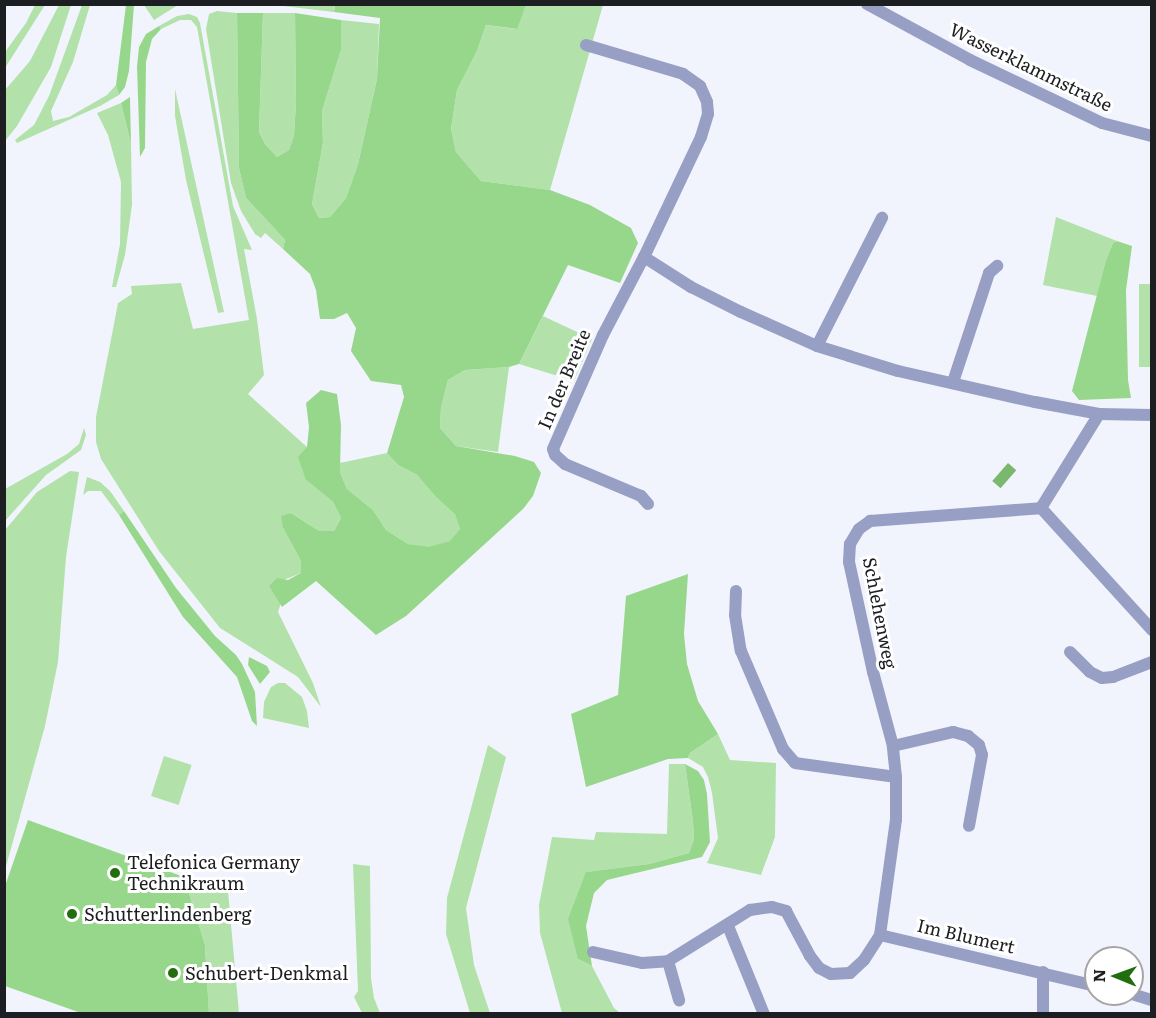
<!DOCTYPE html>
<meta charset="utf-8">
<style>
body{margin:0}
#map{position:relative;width:1156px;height:1018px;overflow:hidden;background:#f2f4fd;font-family:Literata,serif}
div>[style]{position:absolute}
.green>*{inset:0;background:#b2e2a9;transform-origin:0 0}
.forest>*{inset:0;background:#97d78b}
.water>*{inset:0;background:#7ab86e;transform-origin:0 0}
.street>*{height:12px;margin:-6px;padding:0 6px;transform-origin:6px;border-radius:6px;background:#989fc4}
.dots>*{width:16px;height:16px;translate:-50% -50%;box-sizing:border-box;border:3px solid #fff;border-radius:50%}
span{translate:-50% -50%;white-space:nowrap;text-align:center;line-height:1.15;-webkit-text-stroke:6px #fff;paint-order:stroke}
.street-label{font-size:18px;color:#1d1e21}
.poi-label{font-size:18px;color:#1d1e21}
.left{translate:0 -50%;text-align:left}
.frame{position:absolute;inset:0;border:6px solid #1d1e21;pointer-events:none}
.north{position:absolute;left:1084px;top:946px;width:60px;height:60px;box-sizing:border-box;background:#fff;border:2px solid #a5a5a6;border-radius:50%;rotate:271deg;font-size:16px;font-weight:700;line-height:24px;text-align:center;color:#1d1e21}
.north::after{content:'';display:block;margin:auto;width:21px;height:27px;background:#216d10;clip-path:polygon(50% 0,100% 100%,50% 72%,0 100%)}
</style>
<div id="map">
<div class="green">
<div style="clip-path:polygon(35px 5px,45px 5px,5px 68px,5px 52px,26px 23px)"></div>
<div style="clip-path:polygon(59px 5px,71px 5px,51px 67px,17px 126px,5px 141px,5px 90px,30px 61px)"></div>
<div style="clip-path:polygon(82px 5px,90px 5px,73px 62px,51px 111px,53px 121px,69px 117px,107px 95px,116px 85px,119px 95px,100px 106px,17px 143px,15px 140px,34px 125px,49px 96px)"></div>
<div style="clip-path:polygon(144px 5px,178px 5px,154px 20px)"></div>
<div style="clip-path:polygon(216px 5px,335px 5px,334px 12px,283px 6px)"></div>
<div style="clip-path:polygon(526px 5px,603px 5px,550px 190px,481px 181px,456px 152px,451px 129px,457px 90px,477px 51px,486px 25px,516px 29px)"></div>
<div style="clip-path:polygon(217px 11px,237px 13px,239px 168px,246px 198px,285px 240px,283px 249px,265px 233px,261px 238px,255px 234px,241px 211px,231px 183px,206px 29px,209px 14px)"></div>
<div style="clip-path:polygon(263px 13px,295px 13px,296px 103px,294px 135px,289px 150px,277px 157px,265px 144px,259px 132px)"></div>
<div style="clip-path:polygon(189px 14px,197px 17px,200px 23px,233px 206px,252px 250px,244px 249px,257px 319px,264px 375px,248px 394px,307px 447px,306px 480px,333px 502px,341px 518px,334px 531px,319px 531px,291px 513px,283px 528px,301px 561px,301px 573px,269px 586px,281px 603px,278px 612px,313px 683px,321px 707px,298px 677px,220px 628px,159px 551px,101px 459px,96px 442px,96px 417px,118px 303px,132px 294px,131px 286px,181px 283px,193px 329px,249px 320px,197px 27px,191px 20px,180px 20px,161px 29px,159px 26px,177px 16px)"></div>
<div style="clip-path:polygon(341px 20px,379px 24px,377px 79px,358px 164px,346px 198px,330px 217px,319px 218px,312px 204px,323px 143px,322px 111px,341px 50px)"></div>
<div style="clip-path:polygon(175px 89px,224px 312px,218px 313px,186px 180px,175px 116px)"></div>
<div style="clip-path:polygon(121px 103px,131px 144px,132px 205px,125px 255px,116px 287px,112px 287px,120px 244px,121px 182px,108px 135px,97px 113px)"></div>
<div style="clip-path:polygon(1056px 217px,1117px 241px,1113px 243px,1106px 260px,1097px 296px,1043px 285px)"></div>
<div style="left:1139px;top:284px;width:12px;height:83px"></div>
<div style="clip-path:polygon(543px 316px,592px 339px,574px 381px,519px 364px)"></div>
<div style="clip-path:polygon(509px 367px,498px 452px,456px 446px,440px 428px,441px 408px,448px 380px,465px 370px)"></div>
<div style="clip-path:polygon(84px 428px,86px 435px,81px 450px,46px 475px,5px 521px,5px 489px,67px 454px,79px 444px)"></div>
<div style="clip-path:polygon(387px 453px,398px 465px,417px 475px,435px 496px,455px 513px,460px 529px,451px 541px,429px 548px,408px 544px,386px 530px,373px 510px,347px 489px,340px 472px,340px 463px)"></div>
<div style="clip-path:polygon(70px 471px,79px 472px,66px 557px,58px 662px,45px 726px,5px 870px,5px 530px,37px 492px)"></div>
<div style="clip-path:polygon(87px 477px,100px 482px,110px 491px,124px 511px,119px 515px,101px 491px,88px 491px,83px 495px)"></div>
<div style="clip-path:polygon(278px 683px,285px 683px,302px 697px,307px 711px,309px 728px,263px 718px,264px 702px,271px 687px)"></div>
<div style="clip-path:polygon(718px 734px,730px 760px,776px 763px,775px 837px,761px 875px,707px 863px,718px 838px,712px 793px,708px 777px,703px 767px,688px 758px,690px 753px)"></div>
<div style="clip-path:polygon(488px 745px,506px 757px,466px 908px,474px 965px,490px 1013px,470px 1013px,446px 934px,447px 898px)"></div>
<div style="left:164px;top:756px;width:29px;height:42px;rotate:18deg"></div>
<div style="clip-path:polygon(669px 764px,685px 764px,693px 822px,694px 839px,689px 853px,649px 864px,586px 872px,578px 959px,592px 966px,614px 1008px,620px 1013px,562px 1013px,540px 933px,539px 905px,552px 837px,594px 840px,596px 832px,667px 834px)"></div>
<div style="clip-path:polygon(353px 864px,370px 866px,371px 978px,374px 998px,380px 1013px,362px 1013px,354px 997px,358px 991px)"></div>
<div style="clip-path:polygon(184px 877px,228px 891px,239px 1013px,209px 1013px,205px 945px)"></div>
</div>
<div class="forest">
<div style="clip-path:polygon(126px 5px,134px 5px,129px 71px,125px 87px,119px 95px,116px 85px)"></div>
<div style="clip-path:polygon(335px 5px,526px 5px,517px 29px,486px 25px,477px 51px,457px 90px,451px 129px,456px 152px,481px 181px,550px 190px,590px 205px,631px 228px,638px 243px,620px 283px,568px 265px,519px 364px,509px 367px,465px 370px,448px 380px,441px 408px,440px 428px,456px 446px,515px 456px,534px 462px,541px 473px,533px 496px,523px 509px,406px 616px,376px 635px,316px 581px,282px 607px,269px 586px,277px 578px,288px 580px,301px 573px,301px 561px,283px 528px,281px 516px,291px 513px,319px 531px,334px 531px,341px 518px,333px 502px,306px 480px,298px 457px,307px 447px,309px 427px,306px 403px,321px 390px,337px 394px,341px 425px,340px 472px,347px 489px,373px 510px,386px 530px,408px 544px,429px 547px,450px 541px,460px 529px,455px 514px,435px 496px,417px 475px,398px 465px,387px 453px,404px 397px,401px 385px,371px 381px,351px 351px,356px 328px,347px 313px,334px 319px,320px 319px,316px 290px,310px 274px,283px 249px,285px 240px,246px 198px,239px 168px,237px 13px,263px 13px,259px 132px,265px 144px,277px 157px,289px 150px,294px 135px,296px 103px,295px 13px,341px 20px,341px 50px,322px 111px,323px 143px,312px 204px,319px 218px,330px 217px,346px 198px,358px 164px,377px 79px,380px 18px,334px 12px)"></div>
<div style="clip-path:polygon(159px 26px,161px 29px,152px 39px,146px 62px,145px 148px,140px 157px,137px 67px,139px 47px,146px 34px)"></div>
<div style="clip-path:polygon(130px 97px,131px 144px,121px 103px)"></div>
<div style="clip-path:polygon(1117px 241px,1132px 246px,1126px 290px,1128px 380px,1131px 398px,1079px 400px,1072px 391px,1106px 260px,1113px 243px)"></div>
<div style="clip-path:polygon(124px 511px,176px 588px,215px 636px,236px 655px,242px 664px,255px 692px,257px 726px,252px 721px,237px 677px,183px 617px,119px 515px)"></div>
<div style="clip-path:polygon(688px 574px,684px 634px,687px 664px,698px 701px,718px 734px,690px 753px,688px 758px,668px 759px,586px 787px,571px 714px,618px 695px,626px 596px)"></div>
<div style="clip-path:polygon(249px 657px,267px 666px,270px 672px,260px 684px,248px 665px)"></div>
<div style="clip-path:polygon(685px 764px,698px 771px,704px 780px,707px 794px,710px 842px,702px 857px,607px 880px,594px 893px,586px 926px,592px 966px,578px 959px,568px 919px,586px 872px,649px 864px,689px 853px,694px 839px,693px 822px)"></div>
<div style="clip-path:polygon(28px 820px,184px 877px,205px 945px,209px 1013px,81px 1013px,5px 986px,5px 886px)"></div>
</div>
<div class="water">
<div style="left:1008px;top:463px;width:11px;height:24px;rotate:41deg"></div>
</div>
<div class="street">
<div style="left:867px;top:4px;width:117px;rotate:28.5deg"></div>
<div style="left:970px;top:60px;width:146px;rotate:25.5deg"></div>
<div style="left:1102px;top:123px;width:52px;rotate:14.6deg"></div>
<div style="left:586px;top:45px;width:101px;rotate:16.6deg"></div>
<div style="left:683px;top:74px;width:21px;rotate:35deg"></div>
<div style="left:700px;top:86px;width:17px;rotate:66deg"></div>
<div style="left:707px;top:102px;width:12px;rotate:85deg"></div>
<div style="left:708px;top:114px;width:24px;rotate:107deg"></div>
<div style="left:701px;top:137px;width:133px;rotate:115.4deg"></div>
<div style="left:817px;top:346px;width:144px;rotate:-63.1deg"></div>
<div style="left:953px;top:382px;width:115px;rotate:-71.7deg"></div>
<div style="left:989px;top:273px;width:11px;rotate:-41deg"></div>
<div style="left:648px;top:504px;width:11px;rotate:-131deg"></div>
<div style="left:641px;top:496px;width:82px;rotate:-157.2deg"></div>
<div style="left:565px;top:464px;width:13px;rotate:-138deg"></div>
<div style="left:555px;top:455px;width:6px;rotate:-108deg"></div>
<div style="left:553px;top:449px;width:124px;rotate:-66.3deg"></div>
<div style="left:603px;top:335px;width:88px;rotate:-62.3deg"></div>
<div style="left:644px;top:257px;width:56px;rotate:32.6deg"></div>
<div style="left:691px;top:287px;width:56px;rotate:26.6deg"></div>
<div style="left:741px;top:312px;width:83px;rotate:24.1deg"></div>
<div style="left:817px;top:346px;width:34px;rotate:17deg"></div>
<div style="left:849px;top:356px;width:51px;rotate:17deg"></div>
<div style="left:898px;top:371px;width:140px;rotate:12.8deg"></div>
<div style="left:1035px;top:402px;width:65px;rotate:10.6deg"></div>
<div style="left:1099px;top:414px;width:53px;rotate:1.1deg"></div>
<div style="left:1041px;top:508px;width:110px;rotate:-58.3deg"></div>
<div style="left:736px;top:591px;width:24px;rotate:92deg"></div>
<div style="left:735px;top:615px;width:36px;rotate:81deg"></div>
<div style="left:741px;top:651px;width:107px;rotate:66.8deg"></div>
<div style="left:783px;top:749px;width:18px;rotate:49deg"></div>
<div style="left:795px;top:763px;width:102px;rotate:7.9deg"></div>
<div style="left:1070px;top:652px;width:28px;rotate:45deg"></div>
<div style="left:1090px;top:672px;width:13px;rotate:27deg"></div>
<div style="left:1102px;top:678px;width:11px;rotate:-5deg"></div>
<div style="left:1113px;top:677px;width:42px;rotate:-21deg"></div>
<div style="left:893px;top:746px;width:62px;rotate:-13.1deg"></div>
<div style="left:953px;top:732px;width:16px;rotate:15deg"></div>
<div style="left:968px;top:736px;width:14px;rotate:39deg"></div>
<div style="left:979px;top:745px;width:10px;rotate:73deg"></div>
<div style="left:982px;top:755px;width:72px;rotate:100.4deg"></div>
<div style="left:728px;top:926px;width:95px;rotate:67.8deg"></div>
<div style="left:880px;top:935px;width:116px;rotate:-82.1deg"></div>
<div style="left:896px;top:820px;width:43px;rotate:-90deg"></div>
<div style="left:896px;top:777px;width:31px;rotate:-96deg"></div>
<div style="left:893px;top:746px;width:77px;rotate:-105.1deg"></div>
<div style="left:873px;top:672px;width:113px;rotate:-102.3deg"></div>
<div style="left:849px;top:562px;width:18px;rotate:-87deg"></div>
<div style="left:850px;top:544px;width:17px;rotate:-59deg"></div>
<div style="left:859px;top:529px;width:14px;rotate:-36deg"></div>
<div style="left:870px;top:521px;width:171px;rotate:-4.3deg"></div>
<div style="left:1041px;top:508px;width:165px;rotate:47.7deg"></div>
<div style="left:593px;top:952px;width:50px;rotate:12.7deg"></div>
<div style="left:642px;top:963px;width:26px;rotate:-4deg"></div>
<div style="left:668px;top:961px;width:97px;rotate:-31.9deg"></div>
<div style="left:750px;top:910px;width:22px;rotate:-8deg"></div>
<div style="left:772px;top:907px;width:15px;rotate:16deg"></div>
<div style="left:786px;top:911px;width:51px;rotate:61.9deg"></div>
<div style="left:810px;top:956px;width:15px;rotate:53deg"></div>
<div style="left:819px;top:968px;width:13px;rotate:27deg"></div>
<div style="left:831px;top:974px;width:19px;rotate:-3deg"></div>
<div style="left:850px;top:973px;width:19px;rotate:-43deg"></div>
<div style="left:864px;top:960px;width:30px;rotate:-57deg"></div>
<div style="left:880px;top:935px;width:222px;rotate:13.3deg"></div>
<div style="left:668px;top:961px;width:41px;rotate:74.2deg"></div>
<div style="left:1043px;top:972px;width:42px;rotate:90deg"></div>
<div style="left:1132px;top:994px;width:21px;rotate:17deg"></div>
</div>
<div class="dots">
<div style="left:115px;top:873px;background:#216d10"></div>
<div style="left:72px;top:914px;background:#216d10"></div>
<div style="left:173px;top:973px;background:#216d10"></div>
</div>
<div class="street-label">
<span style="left:1031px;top:67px;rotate:26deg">Wasserklammstraße</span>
<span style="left:564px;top:379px;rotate:-67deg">In der Breite</span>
<span style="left:880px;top:613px;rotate:79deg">Schlehenweg</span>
<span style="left:966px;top:936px;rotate:13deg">Im Blumert</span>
</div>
<div class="poi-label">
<span class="left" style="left:127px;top:873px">Telefonica Germany<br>Technikraum</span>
<span class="left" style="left:84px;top:914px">Schutterlindenberg</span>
<span class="left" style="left:185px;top:973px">Schubert-Denkmal</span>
</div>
<div class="frame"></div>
<div class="north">N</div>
</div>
